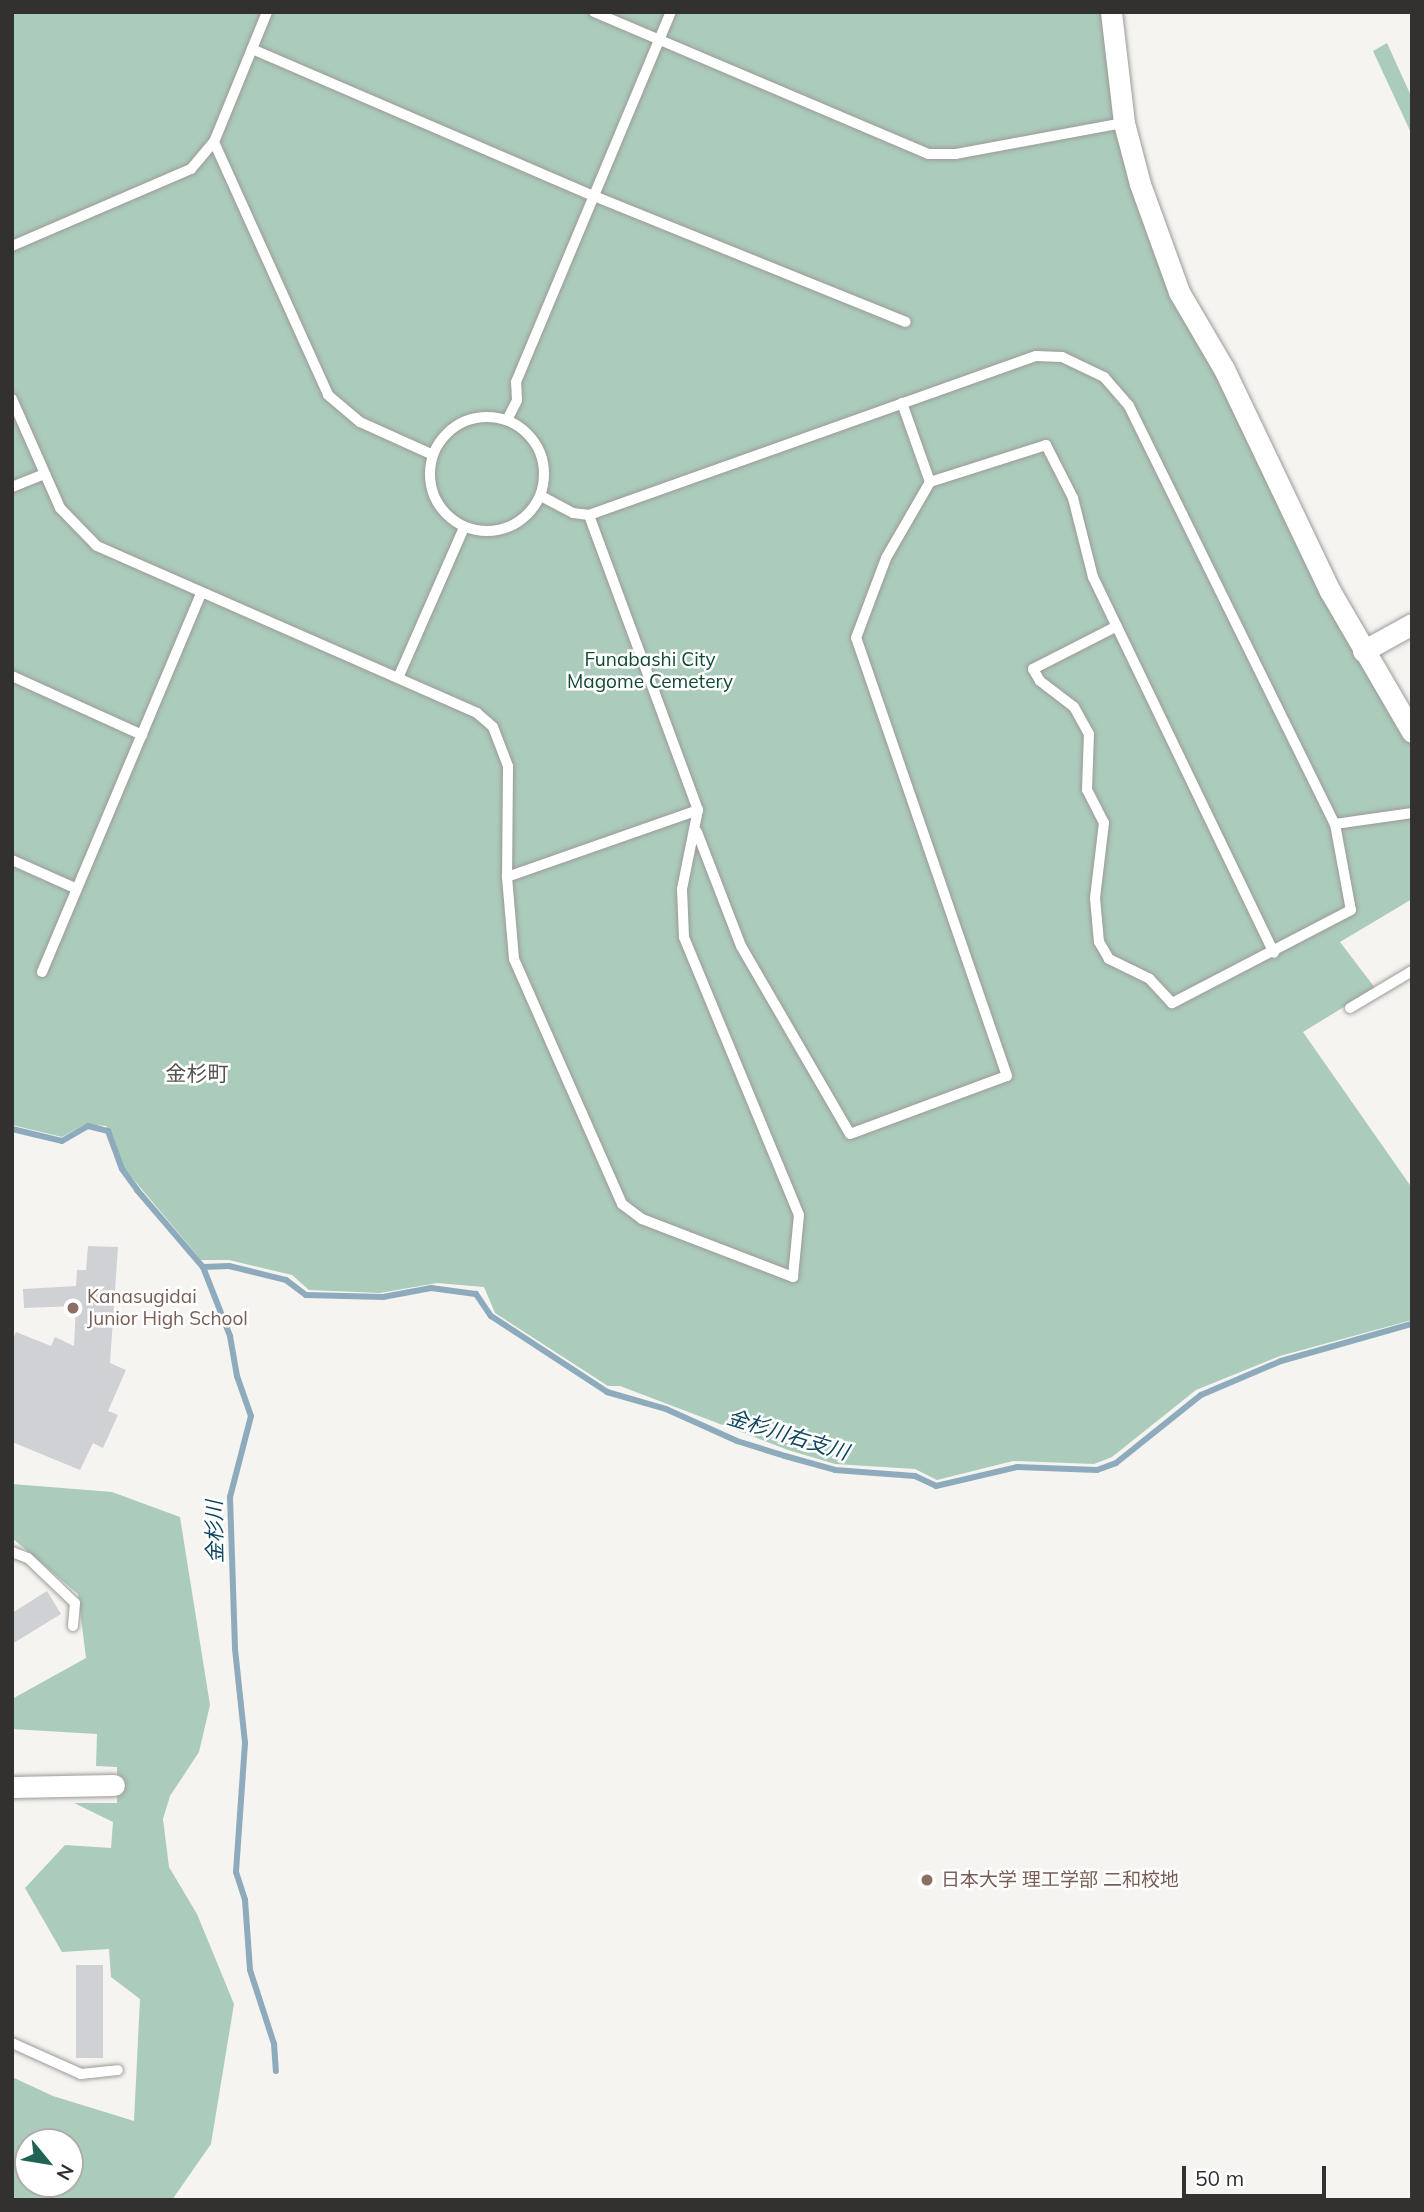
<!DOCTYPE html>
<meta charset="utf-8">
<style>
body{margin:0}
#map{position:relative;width:1424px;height:2212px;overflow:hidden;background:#f6f4f1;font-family:Mulish,"Noto Sans JP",sans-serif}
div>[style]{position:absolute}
.green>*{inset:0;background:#abcbbb}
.stream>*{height:6px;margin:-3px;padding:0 3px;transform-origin:3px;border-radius:3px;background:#8eabbd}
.building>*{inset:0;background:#d0d1d4;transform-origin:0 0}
.roads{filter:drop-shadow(0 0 2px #9c9a97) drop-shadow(0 0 2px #9c9a97)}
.lane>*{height:10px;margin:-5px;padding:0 5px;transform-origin:5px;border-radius:5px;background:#fff}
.lane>.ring{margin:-5px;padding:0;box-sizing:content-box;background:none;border:10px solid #fff;border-radius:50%}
.street>*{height:21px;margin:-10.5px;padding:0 10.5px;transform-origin:10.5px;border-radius:10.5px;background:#fff}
.dots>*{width:19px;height:19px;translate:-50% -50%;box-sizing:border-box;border:4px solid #fff;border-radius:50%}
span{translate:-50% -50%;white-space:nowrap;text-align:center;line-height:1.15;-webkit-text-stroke:5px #fff;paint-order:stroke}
.park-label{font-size:19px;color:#0f4a33}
.education-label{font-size:19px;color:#785e54}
.left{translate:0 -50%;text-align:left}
.neighbourhood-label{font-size:21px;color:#555350}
.water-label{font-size:21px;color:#0e4560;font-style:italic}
.frame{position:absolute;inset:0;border:14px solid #323130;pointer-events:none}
.north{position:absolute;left:14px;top:2128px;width:70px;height:70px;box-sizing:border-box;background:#fff;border:2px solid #adadac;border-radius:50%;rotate:120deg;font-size:19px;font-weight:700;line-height:28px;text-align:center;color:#323130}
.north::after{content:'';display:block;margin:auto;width:24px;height:32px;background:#216454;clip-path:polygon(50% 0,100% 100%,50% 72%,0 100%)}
.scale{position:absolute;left:1182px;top:2166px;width:144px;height:32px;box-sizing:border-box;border:4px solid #323130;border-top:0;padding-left:9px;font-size:21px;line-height:24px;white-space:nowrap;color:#323130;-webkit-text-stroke:5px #fff;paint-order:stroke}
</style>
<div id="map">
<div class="green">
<div style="clip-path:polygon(12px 12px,1107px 12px,1134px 186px,1356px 656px,1412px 747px,1412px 899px,1340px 942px,1375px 988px,1303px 1032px,1412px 1188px,1412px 1320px,1280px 1356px,1196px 1390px,1112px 1457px,1094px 1464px,1013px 1461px,937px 1480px,915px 1469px,835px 1464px,788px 1450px,620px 1386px,608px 1386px,495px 1313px,484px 1287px,437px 1283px,380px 1293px,309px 1290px,292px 1275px,229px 1260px,201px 1260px,124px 1168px,106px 1126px,86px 1124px,62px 1137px,12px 1125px)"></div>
<div style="clip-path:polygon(1387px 43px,1412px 98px,1412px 135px,1373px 51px)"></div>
<div style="clip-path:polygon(evenodd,12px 1484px,112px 1492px,180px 1517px,210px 1705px,199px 1752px,170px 1796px,163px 1819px,169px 1867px,197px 1914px,234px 2004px,211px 2144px,172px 2200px,12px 2200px,12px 2077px,53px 2096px,134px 2121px,140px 1999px,111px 1977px,109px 1949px,62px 1952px,25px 1888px,65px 1845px,111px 1848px,113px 1822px,74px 1803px,117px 1803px,117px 1767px,96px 1766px,97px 1734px,12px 1729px,12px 1699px,86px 1658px,78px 1594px,12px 1538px,12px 1484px,28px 2142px,70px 2142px,70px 2184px,28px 2184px,28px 2142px)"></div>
</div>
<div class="stream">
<div style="left:12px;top:1129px;width:51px;rotate:13.5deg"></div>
<div style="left:62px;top:1141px;width:30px;rotate:-30deg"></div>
<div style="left:88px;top:1126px;width:21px;rotate:14deg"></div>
<div style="left:108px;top:1131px;width:40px;rotate:69.8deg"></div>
<div style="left:122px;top:1169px;width:26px;rotate:54deg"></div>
<div style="left:137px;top:1190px;width:101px;rotate:49.4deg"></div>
<div style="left:203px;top:1267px;width:74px;rotate:68.6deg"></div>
<div style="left:230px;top:1336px;width:41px;rotate:80.1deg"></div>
<div style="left:237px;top:1376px;width:42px;rotate:70.7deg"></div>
<div style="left:251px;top:1416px;width:84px;rotate:104.5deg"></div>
<div style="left:230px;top:1497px;width:152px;rotate:88.1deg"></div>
<div style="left:235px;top:1649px;width:95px;rotate:83.9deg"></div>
<div style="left:245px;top:1743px;width:129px;rotate:94deg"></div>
<div style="left:236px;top:1872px;width:29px;rotate:72deg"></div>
<div style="left:245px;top:1900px;width:70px;rotate:85.9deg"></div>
<div style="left:250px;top:1970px;width:78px;rotate:72deg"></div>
<div style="left:274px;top:2044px;width:27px;rotate:86deg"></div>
<div style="left:203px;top:1267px;width:26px;rotate:-2deg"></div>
<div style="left:229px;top:1266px;width:59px;rotate:13.8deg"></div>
<div style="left:286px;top:1280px;width:25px;rotate:37deg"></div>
<div style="left:306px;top:1295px;width:77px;rotate:1.5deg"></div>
<div style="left:383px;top:1297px;width:49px;rotate:-10.6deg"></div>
<div style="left:431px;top:1288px;width:45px;rotate:7.6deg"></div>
<div style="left:476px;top:1294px;width:27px;rotate:56deg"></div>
<div style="left:491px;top:1316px;width:139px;rotate:33.2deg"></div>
<div style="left:607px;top:1392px;width:61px;rotate:16.1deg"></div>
<div style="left:666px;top:1409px;width:78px;rotate:24.3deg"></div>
<div style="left:737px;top:1441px;width:50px;rotate:17.4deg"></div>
<div style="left:785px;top:1456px;width:52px;rotate:15.6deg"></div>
<div style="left:835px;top:1470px;width:80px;rotate:4.3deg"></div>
<div style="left:915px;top:1476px;width:23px;rotate:25deg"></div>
<div style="left:936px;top:1486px;width:83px;rotate:-13.2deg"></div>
<div style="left:1017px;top:1467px;width:80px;rotate:2.1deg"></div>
<div style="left:1097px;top:1470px;width:20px;rotate:-20deg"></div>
<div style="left:1116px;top:1463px;width:109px;rotate:-38.7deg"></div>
<div style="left:1201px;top:1395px;width:87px;rotate:-23deg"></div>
<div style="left:1281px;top:1361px;width:136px;rotate:-15.8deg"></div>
</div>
<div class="building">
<div style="clip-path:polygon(88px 1246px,118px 1247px,110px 1363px,126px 1370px,108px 1411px,118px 1415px,103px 1448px,93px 1443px,80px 1470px,12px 1442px,12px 1340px,16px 1332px,51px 1346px,55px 1337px,74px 1346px,76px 1306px,24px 1308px,23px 1289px,76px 1286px,77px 1270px,86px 1270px)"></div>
<div style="clip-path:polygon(47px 1591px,61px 1614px,12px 1644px,12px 1613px)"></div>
<div style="left:76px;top:1965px;width:27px;height:93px"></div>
</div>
<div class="roads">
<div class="lane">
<div style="left:594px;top:12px;width:363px;rotate:23deg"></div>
<div style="left:928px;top:154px;width:28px"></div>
<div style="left:956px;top:154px;width:171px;rotate:-10.5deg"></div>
<div style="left:252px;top:49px;width:372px;rotate:23.3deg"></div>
<div style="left:594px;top:196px;width:336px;rotate:22deg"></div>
<div style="left:214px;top:142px;width:277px;rotate:65.7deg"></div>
<div style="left:328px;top:395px;width:42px;rotate:40.2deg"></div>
<div style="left:360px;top:422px;width:80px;rotate:24.3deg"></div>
<div style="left:12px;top:246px;width:195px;rotate:-23.3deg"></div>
<div style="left:191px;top:169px;width:35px;rotate:-50deg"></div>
<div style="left:214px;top:142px;width:140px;rotate:-67.8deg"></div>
<div style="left:12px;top:399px;width:119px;rotate:66.2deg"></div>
<div style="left:60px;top:508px;width:53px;rotate:45.8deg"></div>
<div style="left:97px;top:546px;width:415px;rotate:23.7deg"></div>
<div style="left:477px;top:713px;width:21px;rotate:41deg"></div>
<div style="left:493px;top:727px;width:42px;rotate:69deg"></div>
<div style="left:508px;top:766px;width:111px;rotate:90.5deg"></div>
<div style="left:507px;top:877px;width:82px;rotate:85.1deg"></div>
<div style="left:514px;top:959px;width:268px;rotate:66.2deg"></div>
<div style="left:622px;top:1204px;width:25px;rotate:37deg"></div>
<div style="left:642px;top:1219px;width:162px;rotate:21deg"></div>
<div style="left:793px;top:1277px;width:62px;rotate:-84.5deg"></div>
<div style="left:799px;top:1215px;width:301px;rotate:-112.5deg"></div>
<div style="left:684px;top:937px;width:48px;rotate:-92.4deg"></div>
<div style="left:682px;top:889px;width:81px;rotate:-78.6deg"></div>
<div style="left:698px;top:810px;width:314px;rotate:-110.3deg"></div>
<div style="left:902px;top:403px;width:84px;rotate:70.5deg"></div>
<div class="ring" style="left:430px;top:417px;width:104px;height:104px"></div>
<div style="left:507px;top:420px;width:22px;rotate:-63deg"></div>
<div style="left:517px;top:400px;width:18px;rotate:-93deg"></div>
<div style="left:516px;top:382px;width:401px;rotate:-67.3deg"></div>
<div style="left:12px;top:487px;width:32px;rotate:-22deg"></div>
<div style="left:541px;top:496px;width:36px;rotate:28deg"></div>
<div style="left:573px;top:513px;width:16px;rotate:7deg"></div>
<div style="left:589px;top:515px;width:474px;rotate:-19.6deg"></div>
<div style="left:1036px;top:356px;width:26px;rotate:2deg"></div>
<div style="left:1062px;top:357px;width:47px;rotate:25.5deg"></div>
<div style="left:1104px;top:377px;width:38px;rotate:49deg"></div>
<div style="left:1129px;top:406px;width:466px;rotate:63.8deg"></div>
<div style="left:1335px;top:824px;width:87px;rotate:79.5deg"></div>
<div style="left:1351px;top:910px;width:202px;rotate:152.5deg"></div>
<div style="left:1172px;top:1003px;width:33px;rotate:-133deg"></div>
<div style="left:1150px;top:979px;width:46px;rotate:-154deg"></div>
<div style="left:1109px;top:959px;width:20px;rotate:-120deg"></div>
<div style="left:1099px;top:942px;width:44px;rotate:-95.2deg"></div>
<div style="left:1095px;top:898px;width:76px;rotate:-83.2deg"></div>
<div style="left:1104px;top:823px;width:37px;rotate:-117deg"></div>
<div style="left:1087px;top:790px;width:56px;rotate:-88deg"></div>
<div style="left:1089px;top:734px;width:31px;rotate:-119deg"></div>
<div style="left:1074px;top:707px;width:43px;rotate:-142.6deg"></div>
<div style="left:1040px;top:681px;width:14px;rotate:-120deg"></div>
<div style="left:1033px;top:669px;width:94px;rotate:-27.1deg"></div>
<div style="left:12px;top:676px;width:143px;rotate:24.4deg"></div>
<div style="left:398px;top:678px;width:164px;rotate:-66.3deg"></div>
<div style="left:1335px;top:824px;width:78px;rotate:-8.1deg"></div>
<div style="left:697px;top:832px;width:122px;rotate:68.9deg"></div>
<div style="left:741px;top:946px;width:217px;rotate:59.9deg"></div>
<div style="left:850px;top:1134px;width:167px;rotate:-20.3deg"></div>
<div style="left:1007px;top:1076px;width:463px;rotate:-109deg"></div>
<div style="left:856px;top:638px;width:85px;rotate:-69.4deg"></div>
<div style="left:886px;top:558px;width:88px;rotate:-59.9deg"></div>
<div style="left:930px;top:482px;width:122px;rotate:-17.7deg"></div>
<div style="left:1046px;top:445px;width:59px;rotate:63deg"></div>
<div style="left:1073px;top:498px;width:81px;rotate:75.8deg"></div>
<div style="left:1093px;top:577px;width:417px;rotate:64.3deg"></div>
<div style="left:12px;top:860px;width:71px;rotate:24deg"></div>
<div style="left:507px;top:877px;width:202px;rotate:-19.3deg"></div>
<div style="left:42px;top:972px;width:410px;rotate:-67.2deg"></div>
<div style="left:1350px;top:1008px;width:72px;rotate:-30.8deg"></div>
<div style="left:12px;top:1552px;width:17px;rotate:21deg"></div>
<div style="left:28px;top:1558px;width:65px;rotate:43.8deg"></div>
<div style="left:75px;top:1603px;width:23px;rotate:95deg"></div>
<div style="left:12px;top:2043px;width:76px;rotate:24.2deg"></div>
<div style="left:81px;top:2074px;width:37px;rotate:-6deg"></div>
</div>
<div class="street">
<div style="left:1111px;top:12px;width:112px;rotate:83.3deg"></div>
<div style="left:1124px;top:123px;width:63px;rotate:75.3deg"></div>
<div style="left:1140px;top:184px;width:115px;rotate:70.1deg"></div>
<div style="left:1179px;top:292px;width:89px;rotate:59.7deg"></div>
<div style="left:1224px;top:369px;width:246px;rotate:64.5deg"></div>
<div style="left:1330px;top:591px;width:163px;rotate:59.8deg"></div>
<div style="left:1363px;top:651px;width:56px;rotate:-28.9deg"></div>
<div style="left:12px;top:1787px;width:102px;rotate:-1.1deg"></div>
</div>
</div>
<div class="dots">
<div style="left:73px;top:1308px;background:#8d6e63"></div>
<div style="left:927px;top:1880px;background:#8d6e63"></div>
</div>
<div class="park-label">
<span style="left:650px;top:671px">Funabashi City<br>Magome Cemetery</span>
</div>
<div class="education-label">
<span class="left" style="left:87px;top:1308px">Kanasugidai<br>Junior High School</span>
<span class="left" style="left:941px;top:1880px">日本大学 理工学部 二和校地</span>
</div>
<div class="neighbourhood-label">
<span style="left:197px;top:1073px">金杉町</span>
</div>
<div class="water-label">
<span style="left:788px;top:1434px;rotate:17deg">金杉川右支川</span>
<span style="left:214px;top:1532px;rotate:-91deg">金杉川</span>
</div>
<div class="frame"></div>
<div class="north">N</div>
<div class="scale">50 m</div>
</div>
